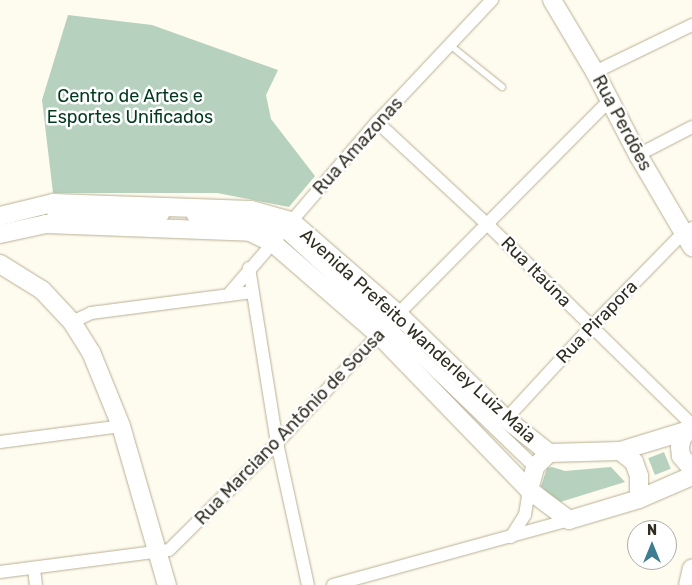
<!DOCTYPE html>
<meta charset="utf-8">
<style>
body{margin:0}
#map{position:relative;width:692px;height:585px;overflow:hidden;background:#fefbef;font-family:Rubik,sans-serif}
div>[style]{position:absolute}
.green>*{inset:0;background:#b6d1be;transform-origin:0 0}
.roads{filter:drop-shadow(0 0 1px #b8b093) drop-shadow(0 0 1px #b8b093)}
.lane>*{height:6px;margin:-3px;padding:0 3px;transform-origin:3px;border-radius:3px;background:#fff}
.street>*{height:12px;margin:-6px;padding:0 6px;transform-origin:6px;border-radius:6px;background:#fff}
.secondary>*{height:18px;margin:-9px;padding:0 9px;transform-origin:9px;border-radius:9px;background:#fff}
span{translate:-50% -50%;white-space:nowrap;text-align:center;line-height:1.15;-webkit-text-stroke:5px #fff;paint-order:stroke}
.park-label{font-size:18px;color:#013a1e}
.street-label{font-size:18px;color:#302d21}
.north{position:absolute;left:627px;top:520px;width:50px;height:50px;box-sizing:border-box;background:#fff;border:1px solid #acaba6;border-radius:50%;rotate:0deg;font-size:14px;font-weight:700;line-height:20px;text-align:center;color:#302d21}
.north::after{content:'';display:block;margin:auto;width:18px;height:22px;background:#3c7d90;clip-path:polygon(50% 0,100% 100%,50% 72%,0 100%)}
</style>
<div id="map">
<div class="green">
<div style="clip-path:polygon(68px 15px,152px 25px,278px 70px,266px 95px,271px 119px,315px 176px,289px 207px,217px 193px,53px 193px,42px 100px)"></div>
<div style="left:664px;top:452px;width:18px;height:17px;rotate:68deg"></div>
<div style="clip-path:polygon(552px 467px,565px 471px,611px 467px,625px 482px,557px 503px,541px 486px,547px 468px)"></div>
</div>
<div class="roads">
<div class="lane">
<div style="left:450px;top:45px;width:67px;rotate:38.9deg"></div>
</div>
<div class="street">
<div style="left:595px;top:72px;width:108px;rotate:-25.9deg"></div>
<div style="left:377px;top:122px;width:151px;rotate:42.9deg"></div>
<div style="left:488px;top:225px;width:286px;rotate:44.4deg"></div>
<div style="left:638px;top:155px;width:61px;rotate:-27.4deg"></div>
<div style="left:53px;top:216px;width:110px;rotate:-0.5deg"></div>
<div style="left:193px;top:216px;width:56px;rotate:3.1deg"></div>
<div style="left:249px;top:219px;width:37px;rotate:19deg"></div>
<div style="left:284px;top:231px;width:161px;rotate:42.5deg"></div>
<div style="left:403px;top:340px;width:183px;rotate:43.9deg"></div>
<div style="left:249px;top:268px;width:177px;rotate:80.9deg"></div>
<div style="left:277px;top:443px;width:145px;rotate:77.7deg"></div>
<div style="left:228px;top:295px;width:228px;rotate:-49.3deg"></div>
<div style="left:377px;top:122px;width:168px;rotate:-46.7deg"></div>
<div style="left:72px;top:322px;width:21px;rotate:-25deg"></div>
<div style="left:91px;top:313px;width:163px;rotate:-7.4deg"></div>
<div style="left:506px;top:419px;width:125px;rotate:-47.3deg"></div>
<div style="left:591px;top:327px;width:133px;rotate:-45.6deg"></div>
<div style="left:684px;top:232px;width:9px;rotate:-27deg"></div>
<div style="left:0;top:442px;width:122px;rotate:-7.5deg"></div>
<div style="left:511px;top:537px;width:26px;rotate:-58deg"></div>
<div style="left:525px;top:515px;width:25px;rotate:-81deg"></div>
<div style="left:34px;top:569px;width:16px;rotate:83deg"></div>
<div style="left:0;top:572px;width:170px;rotate:-7.4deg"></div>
<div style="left:169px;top:550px;width:152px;rotate:-44.7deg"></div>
<div style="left:277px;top:443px;width:177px;rotate:-46.8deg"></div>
<div style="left:398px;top:314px;width:300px;rotate:-45.3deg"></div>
<div style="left:333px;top:585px;width:245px;rotate:-15.4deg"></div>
</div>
<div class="secondary">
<div style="left:552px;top:0;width:84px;rotate:59.2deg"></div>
<div style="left:595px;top:72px;width:93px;rotate:62.6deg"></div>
<div style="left:638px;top:155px;width:107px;rotate:59.6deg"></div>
<div style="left:0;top:216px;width:55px;rotate:-13.8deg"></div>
<div style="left:53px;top:203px;width:198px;rotate:2deg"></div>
<div style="left:251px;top:210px;width:41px;rotate:15.4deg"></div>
<div style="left:291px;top:221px;width:142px;rotate:41deg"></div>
<div style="left:398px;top:314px;width:151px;rotate:44.2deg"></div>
<div style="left:506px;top:419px;width:55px;rotate:38.3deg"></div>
<div style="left:549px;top:453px;width:71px;rotate:-1.6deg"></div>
<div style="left:620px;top:451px;width:69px;rotate:-16.9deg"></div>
<div style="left:0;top:234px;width:47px;rotate:-12.3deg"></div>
<div style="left:46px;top:224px;width:204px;rotate:2.2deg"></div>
<div style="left:250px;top:232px;width:25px;rotate:26deg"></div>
<div style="left:273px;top:243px;width:142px;rotate:41deg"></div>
<div style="left:380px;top:336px;width:214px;rotate:45.9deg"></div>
<div style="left:529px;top:490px;width:50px;rotate:36.9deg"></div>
<div style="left:569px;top:520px;width:73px;rotate:-16.7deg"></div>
<div style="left:639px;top:499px;width:58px;rotate:-23.5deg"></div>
<div style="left:0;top:264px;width:49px;rotate:31.8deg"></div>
<div style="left:42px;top:290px;width:44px;rotate:46.8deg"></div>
<div style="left:72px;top:322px;width:36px;rotate:58deg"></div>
<div style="left:91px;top:352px;width:80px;rotate:67.9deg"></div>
<div style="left:121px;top:426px;width:166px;rotate:73.9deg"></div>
<div style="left:692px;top:426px;width:16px;rotate:130deg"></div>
<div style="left:682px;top:438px;width:9px;rotate:103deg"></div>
<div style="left:680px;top:447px;width:9px;rotate:84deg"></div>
<div style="left:681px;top:456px;width:17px;rotate:50deg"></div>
<div style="left:620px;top:451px;width:18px;rotate:38deg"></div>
<div style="left:634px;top:462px;width:15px;rotate:70deg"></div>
<div style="left:639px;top:476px;width:23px;rotate:90deg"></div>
<div style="left:529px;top:490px;width:24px;rotate:-75deg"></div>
<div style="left:535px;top:467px;width:20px;rotate:-45deg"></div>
<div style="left:688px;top:585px;width:17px;rotate:-77deg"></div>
</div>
</div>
<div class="park-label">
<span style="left:130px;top:107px">Centro de Artes e<br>Esportes Unificados</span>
</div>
<div class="street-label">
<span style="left:622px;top:123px;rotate:62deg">Rua Perdões</span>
<span style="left:358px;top:146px;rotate:-48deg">Rua Amazonas</span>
<span style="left:536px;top:272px;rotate:45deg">Rua Itaúna</span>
<span style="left:597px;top:322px;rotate:-46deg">Rua Pirapora</span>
<span style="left:418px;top:336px;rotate:42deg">Avenida Prefeito Wanderley Luiz Maia</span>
<span style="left:290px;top:427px;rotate:-46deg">Rua Marciano Antônio de Sousa</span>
</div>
<div class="north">N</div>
</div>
